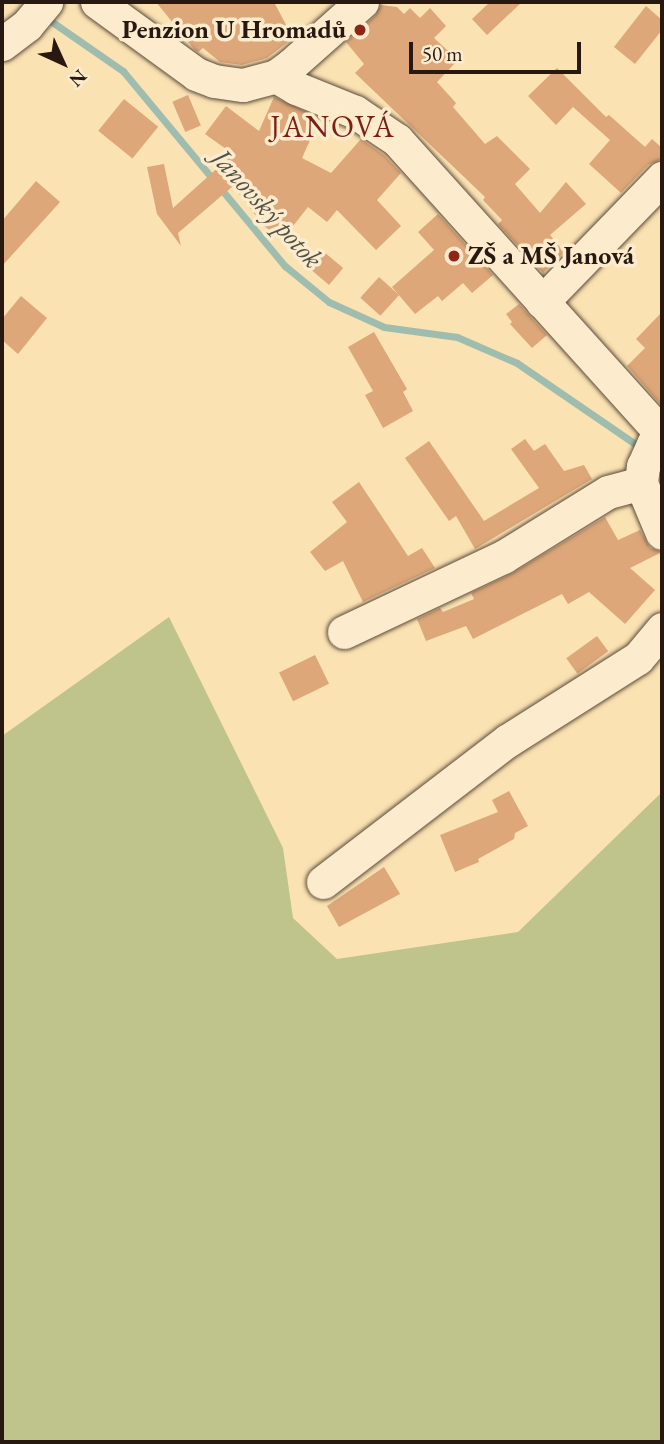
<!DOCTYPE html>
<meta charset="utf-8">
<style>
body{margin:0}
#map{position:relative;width:664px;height:1444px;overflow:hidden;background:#fbe2b2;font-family:"EB Garamond",serif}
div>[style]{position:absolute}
.green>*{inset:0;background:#bfc38c}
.stream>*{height:7px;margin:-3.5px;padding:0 3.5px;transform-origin:3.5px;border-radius:3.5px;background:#9fbdae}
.building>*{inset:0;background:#dda779;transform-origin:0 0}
.roads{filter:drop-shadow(0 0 2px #5c4a3a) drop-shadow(0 0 2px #5c4a3a)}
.minor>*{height:33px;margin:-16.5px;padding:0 16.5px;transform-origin:16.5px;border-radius:16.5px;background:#fceccd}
.dots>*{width:19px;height:19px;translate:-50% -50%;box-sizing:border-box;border:4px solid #fceccd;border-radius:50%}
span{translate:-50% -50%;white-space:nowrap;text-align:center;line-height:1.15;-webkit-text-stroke:7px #fceccd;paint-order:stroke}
.poi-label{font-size:26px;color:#271812;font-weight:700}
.right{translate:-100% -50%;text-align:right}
.left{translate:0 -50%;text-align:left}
.water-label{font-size:28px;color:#515249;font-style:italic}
.quarter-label{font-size:30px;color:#7a1f14;letter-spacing:2px}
.frame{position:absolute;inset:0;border:4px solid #271812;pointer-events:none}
.north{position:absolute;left:28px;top:28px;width:70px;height:70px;-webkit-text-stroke:5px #fceccd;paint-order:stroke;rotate:135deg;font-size:19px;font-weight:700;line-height:28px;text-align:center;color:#271812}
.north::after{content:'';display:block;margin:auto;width:24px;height:32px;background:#271812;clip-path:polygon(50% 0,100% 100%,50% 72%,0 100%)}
.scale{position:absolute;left:409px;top:42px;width:172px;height:32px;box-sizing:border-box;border:4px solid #271812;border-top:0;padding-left:9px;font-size:21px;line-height:24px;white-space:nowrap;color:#271812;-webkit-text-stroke:5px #fceccd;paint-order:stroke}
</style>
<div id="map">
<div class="green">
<div style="clip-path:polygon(169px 617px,283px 848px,293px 918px,337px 959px,518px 932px,662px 792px,662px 1442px,2px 1442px,2px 736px)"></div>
</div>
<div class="stream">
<div style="left:45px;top:17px;width:95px;rotate:34.7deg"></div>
<div style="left:123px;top:71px;width:254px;rotate:50.3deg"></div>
<div style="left:285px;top:266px;width:57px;rotate:39.3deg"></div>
<div style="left:329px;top:302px;width:60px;rotate:24.4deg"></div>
<div style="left:384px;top:327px;width:74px;rotate:7.8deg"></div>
<div style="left:457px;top:337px;width:65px;rotate:23.4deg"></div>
<div style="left:517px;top:363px;width:150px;rotate:34.4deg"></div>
</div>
<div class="building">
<div style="clip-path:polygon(156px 2px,274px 2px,293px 38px,267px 58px,242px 65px,220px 62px,203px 48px,198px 52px,194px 49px)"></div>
<div style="clip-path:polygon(490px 2px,522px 2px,487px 35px,472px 19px)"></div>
<div style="clip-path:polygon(381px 5px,397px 7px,404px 14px,410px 8px,420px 18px,430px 8px,446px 26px,434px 38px,458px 60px,437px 82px,456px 103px,453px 107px,485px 144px,497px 136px,530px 169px,515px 184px,540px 213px,566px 182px,586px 204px,550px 235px,564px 252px,543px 273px,498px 224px,502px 220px,483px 200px,485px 197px,355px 73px,364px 64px,346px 42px,375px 16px)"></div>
<div style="clip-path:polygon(646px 6px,662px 20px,662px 30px,635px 64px,614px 47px)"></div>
<div style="clip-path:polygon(557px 68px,606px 117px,609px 115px,645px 147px,652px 139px,662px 148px,662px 159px,648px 165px,621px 193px,589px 164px,610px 140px,573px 107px,556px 125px,528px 96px)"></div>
<div style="left:188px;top:95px;width:33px;height:17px;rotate:67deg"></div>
<div style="clip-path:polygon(274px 97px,320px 118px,302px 158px,331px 173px,361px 139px,384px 155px,401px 173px,377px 200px,401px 226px,376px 250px,337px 210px,327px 222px,308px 207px,282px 240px,264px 226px,233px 186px,178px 233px,181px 246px,157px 214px,147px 167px,164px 164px,173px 208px,233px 154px,205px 134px,226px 106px,259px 131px)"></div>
<div style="left:124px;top:99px;width:44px;height:41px;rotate:39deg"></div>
<div style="clip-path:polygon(36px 181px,60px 202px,2px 266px,2px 221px)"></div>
<div style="clip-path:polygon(438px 214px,493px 275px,472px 293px,463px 283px,442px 301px,438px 296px,415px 314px,392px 287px,434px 250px,418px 232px)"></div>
<div style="left:324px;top:252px;width:25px;height:22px;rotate:40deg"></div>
<div style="left:379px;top:277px;width:27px;height:28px;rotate:42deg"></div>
<div style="clip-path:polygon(21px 296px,47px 318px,18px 354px,2px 340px,2px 319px)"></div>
<div style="clip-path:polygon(519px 304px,547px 335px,532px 348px,510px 324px,512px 322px,506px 314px)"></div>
<div style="clip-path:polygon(662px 312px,662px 406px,627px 366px,645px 348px,636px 339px)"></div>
<div style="clip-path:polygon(374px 332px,407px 389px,403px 392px,413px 411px,383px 428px,365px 395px,373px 391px,348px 347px)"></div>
<div style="clip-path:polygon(525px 439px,534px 451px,545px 444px,564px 471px,584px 465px,592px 479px,475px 549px,456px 516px,449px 521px,405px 458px,429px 441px,484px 521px,539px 488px,511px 449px)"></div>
<div style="clip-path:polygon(359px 482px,408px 556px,422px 548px,435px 568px,363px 602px,343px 561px,325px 571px,310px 552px,347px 522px,332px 502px)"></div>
<div style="clip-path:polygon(605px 517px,618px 540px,640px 530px,650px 548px,662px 552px,630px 568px,655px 590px,625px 624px,589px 592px,568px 604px,562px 594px,473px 639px,466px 626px,426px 641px,417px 619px,440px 608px,443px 612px,474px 599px,471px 593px,513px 573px)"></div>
<div style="left:597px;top:636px;width:19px;height:38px;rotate:54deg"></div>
<div style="left:315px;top:655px;width:32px;height:40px;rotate:64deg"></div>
<div style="clip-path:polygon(509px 791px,528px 826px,515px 833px,514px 839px,478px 859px,479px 862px,455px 872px,440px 835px,498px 812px,492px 800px)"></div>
<div style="clip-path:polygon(384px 867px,400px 894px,339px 927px,327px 906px)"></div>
</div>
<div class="roads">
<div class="minor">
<div style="left:97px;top:2px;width:122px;rotate:36deg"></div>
<div style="left:196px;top:74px;width:19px;rotate:21deg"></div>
<div style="left:214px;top:81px;width:29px;rotate:8deg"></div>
<div style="left:243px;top:85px;width:34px;rotate:-15deg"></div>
<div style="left:276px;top:76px;width:19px;rotate:-36deg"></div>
<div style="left:291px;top:65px;width:95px;rotate:-41.6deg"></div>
<div style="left:2px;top:44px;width:31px;rotate:-37deg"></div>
<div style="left:27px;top:25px;width:30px;rotate:-50deg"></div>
<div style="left:276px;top:76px;width:23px;rotate:31deg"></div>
<div style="left:296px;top:88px;width:64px;rotate:22.1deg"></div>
<div style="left:355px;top:112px;width:50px;rotate:33.7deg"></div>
<div style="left:397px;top:140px;width:396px;rotate:48deg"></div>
<div style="left:542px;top:302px;width:173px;rotate:-45.9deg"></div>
<div style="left:662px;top:434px;width:13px;rotate:132deg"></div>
<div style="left:653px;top:444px;width:24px;rotate:114deg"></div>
<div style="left:643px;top:466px;width:17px;rotate:97deg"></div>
<div style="left:641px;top:483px;width:54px;rotate:67.2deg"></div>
<div style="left:344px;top:632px;width:176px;rotate:-25.3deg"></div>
<div style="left:503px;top:557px;width:123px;rotate:-31.8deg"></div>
<div style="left:608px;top:492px;width:34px;rotate:-15deg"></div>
<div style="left:323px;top:882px;width:232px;rotate:-37.5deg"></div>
<div style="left:507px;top:741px;width:155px;rotate:-32.4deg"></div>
<div style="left:638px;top:658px;width:38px;rotate:-50deg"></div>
</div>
</div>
<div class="dots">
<div style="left:360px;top:30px;background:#8f2418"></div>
<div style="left:454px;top:256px;background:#8f2418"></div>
</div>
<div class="poi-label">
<span class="right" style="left:346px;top:30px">Penzion U Hromadů</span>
<span class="left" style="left:468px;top:256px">ZŠ a MŠ Janová</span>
</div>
<div class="water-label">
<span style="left:268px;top:208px;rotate:48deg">Janovský potok</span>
</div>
<div class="quarter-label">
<span style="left:333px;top:127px">JANOVÁ</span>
</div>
<div class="frame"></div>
<div class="north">N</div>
<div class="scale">50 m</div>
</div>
